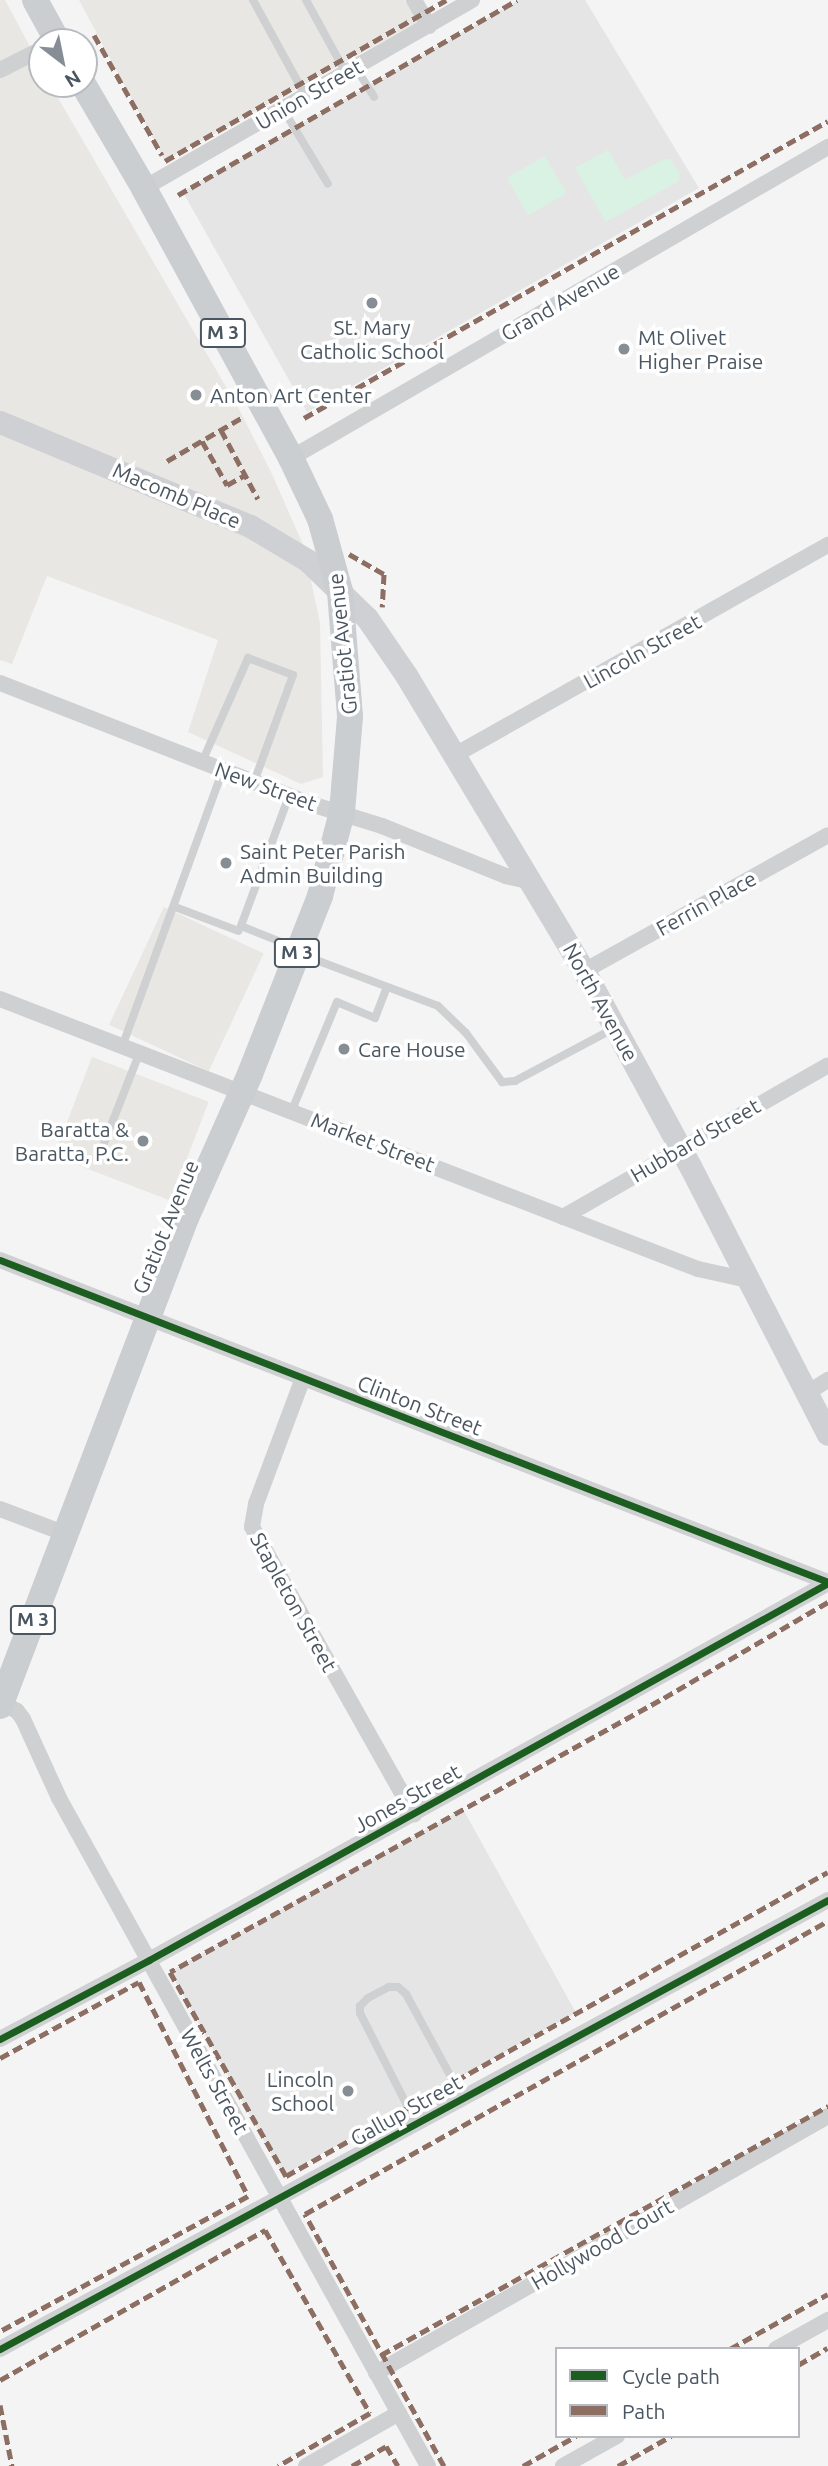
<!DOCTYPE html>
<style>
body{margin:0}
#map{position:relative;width:828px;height:2466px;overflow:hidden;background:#f4f4f4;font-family:Ubuntu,sans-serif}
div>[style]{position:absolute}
.commercial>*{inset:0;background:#e8e7e3;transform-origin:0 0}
.education>*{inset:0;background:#e6e5e6;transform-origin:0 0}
.green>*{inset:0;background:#d9f2e3;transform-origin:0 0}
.lane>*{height:8px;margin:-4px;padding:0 4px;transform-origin:4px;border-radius:4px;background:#ced0d2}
.street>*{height:16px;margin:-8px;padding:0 8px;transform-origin:8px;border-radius:8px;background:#ced0d2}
.secondary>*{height:23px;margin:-11.5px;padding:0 11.5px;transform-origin:11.5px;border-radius:11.5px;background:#ced0d4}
.primary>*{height:26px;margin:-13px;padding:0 13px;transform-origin:13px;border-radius:13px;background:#caced1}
.quiet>*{height:5px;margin-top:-2.5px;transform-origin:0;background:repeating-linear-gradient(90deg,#8d6e63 0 10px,transparent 0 15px)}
.cycleway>*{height:7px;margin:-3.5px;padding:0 3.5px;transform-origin:3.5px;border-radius:3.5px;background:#1b5e20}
.dots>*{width:19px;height:19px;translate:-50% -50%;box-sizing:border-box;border:4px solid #fff;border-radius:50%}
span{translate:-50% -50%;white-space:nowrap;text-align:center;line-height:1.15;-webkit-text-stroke:7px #fff;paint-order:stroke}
.shield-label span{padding:2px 5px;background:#fff;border:2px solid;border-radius:5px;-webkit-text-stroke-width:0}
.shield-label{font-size:19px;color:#4a5661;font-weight:700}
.street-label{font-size:21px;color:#4a5661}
.poi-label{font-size:21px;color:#4a5661}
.left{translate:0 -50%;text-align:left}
.right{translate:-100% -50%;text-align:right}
.legend{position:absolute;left:555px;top:2347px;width:245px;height:91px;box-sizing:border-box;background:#fff;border:2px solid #b7bbc0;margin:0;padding:9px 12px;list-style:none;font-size:21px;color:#4a5661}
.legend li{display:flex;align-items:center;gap:14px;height:35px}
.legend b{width:35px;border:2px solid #b7bbc0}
.north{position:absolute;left:28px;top:28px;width:70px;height:70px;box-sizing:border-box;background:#fff;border:2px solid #b7bbc0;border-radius:50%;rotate:148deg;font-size:19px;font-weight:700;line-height:28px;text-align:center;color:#4a5661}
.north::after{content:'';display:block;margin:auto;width:24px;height:32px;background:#868d94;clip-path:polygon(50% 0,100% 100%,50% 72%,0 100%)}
</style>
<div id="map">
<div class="commercial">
<div style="clip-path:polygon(0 0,5px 0,42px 69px,42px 84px,50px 84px,240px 411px,272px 474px,304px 547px,320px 623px,323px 777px,301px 784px,188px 732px,218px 640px,47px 576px,12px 664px,0 660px)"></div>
<div style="clip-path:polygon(79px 0,405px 0,418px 22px,165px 161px)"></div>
<div style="left:164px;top:907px;width:110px;height:130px;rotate:25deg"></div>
<div style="left:92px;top:1057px;width:125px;height:106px;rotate:21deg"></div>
</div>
<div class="education">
<div style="clip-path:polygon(519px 0,585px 0,699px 188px,307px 412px,184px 194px,185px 190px)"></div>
<div style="left:463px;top:1809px;width:233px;height:335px;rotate:61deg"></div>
</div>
<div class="green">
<div style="clip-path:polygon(608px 150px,625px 180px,664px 159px,670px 159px,680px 174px,679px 181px,606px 222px,575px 168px)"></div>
<div style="left:545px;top:156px;width:43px;height:44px;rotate:60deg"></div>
</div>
<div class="lane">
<div style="left:253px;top:0;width:108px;rotate:61.3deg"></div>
<div style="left:306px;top:0;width:83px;rotate:61.3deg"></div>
<div style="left:356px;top:68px;width:34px;rotate:58deg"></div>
<div style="left:283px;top:109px;width:87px;rotate:59deg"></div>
<div style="left:202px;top:762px;width:114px;rotate:-66.1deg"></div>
<div style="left:248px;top:658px;width:48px;rotate:20.7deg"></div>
<div style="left:293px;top:675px;width:114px;rotate:110deg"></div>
<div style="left:289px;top:796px;width:139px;rotate:110.3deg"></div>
<div style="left:241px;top:926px;width:59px;rotate:21.8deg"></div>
<div style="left:175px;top:907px;width:68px;rotate:20.6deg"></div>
<div style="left:300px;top:954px;width:147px;rotate:20.6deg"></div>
<div style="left:438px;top:1006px;width:39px;rotate:44deg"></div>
<div style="left:466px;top:1033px;width:61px;rotate:53.7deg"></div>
<div style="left:502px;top:1082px;width:13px;rotate:-4deg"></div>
<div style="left:515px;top:1081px;width:111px;rotate:-28deg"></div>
<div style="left:122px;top:1047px;width:295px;rotate:-70deg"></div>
<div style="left:292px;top:1110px;width:117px;rotate:-67.4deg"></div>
<div style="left:337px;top:1002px;width:41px;rotate:22.8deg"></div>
<div style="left:375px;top:1018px;width:33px;rotate:-69deg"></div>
<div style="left:101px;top:1151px;width:104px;rotate:-68.6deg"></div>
<div style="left:416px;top:2123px;width:123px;rotate:-117deg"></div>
<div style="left:360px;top:2013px;width:7px;rotate:-90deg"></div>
<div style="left:360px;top:2006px;width:11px;rotate:-45deg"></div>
<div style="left:368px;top:1998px;width:24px;rotate:-28deg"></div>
<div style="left:389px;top:1987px;width:9px"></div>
<div style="left:398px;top:1987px;width:11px;rotate:41deg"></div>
<div style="left:406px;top:1994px;width:119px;rotate:61.5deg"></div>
</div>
<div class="street">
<div style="left:414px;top:0;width:30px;rotate:60deg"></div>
<div style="left:0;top:70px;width:47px;rotate:-26.6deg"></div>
<div style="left:144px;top:188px;width:378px;rotate:-29.8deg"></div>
<div style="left:291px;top:458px;width:621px;rotate:-30.08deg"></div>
<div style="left:0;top:683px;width:334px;rotate:21.3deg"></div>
<div style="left:311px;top:804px;width:74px;rotate:17.2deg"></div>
<div style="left:382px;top:826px;width:134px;rotate:22deg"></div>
<div style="left:506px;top:876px;width:28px;rotate:13deg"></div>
<div style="left:455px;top:755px;width:428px;rotate:-29.4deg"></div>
<div style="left:584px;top:971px;width:279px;rotate:-29.1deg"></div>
<div style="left:0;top:999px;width:748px;rotate:21.15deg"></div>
<div style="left:698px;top:1269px;width:51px;rotate:12.4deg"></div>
<div style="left:563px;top:1217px;width:305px;rotate:-29.8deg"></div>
<div style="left:0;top:1260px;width:888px;rotate:21.25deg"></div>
<div style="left:303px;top:1378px;width:134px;rotate:110.5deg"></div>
<div style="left:256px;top:1504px;width:23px;rotate:100deg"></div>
<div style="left:252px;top:1527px;width:330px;rotate:60.6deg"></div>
<div style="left:807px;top:1393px;width:25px;rotate:-32deg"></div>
<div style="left:0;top:1509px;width:71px;rotate:20.7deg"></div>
<div style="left:0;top:1702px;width:19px;rotate:28deg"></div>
<div style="left:17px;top:1711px;width:10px;rotate:53deg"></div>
<div style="left:23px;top:1719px;width:87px;rotate:65.5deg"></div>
<div style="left:59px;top:1798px;width:763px;rotate:61.08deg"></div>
<div style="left:0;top:2039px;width:169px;rotate:-27.9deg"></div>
<div style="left:149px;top:1960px;width:777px;rotate:-29.04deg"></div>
<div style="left:0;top:2349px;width:942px;rotate:-28.47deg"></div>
<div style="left:776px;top:2349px;width:60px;rotate:-29.1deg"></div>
<div style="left:376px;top:2373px;width:520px;rotate:-29.62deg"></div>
<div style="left:306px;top:2466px;width:107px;rotate:-29.7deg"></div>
<div style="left:563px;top:2466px;width:62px;rotate:-29.1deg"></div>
</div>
<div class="secondary">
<div style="left:0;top:422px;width:271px;rotate:22.6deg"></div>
<div style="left:250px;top:526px;width:66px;rotate:30.8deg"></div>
<div style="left:307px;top:560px;width:83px;rotate:44deg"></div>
<div style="left:367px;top:618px;width:69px;rotate:55.6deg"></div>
<div style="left:406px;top:675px;width:345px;rotate:59deg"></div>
<div style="left:584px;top:971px;width:222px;rotate:61.5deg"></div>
<div style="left:690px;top:1166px;width:301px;rotate:62.8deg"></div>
</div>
<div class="primary">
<div style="left:35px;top:0;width:48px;rotate:61.3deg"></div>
<div style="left:0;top:1706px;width:522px;rotate:-69.14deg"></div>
<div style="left:186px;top:1218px;width:158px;rotate:-66deg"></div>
<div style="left:250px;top:1074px;width:191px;rotate:-68.5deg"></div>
<div style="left:320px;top:896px;width:87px;rotate:-75.3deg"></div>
<div style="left:342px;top:812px;width:96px;rotate:-85.2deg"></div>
<div style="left:350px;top:716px;width:125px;rotate:-94.6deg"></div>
<div style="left:340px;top:591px;width:75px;rotate:-105.5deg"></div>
<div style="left:320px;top:519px;width:68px;rotate:-115.4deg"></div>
<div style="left:291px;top:458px;width:307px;rotate:-118.6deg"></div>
<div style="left:144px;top:188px;width:121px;rotate:-120.4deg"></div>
</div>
<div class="quiet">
<div style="left:94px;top:35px;width:138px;rotate:60.5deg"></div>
<div style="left:165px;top:161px;width:324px;rotate:-29.8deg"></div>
<div style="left:178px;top:195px;width:391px;rotate:-29.9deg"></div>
<div style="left:304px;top:418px;width:602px;rotate:-29.54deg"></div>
<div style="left:221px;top:430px;width:78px;rotate:61.8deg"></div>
<div style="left:202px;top:441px;width:51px;rotate:60.4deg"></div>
<div style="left:227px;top:485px;width:21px;rotate:-29deg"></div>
<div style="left:167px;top:461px;width:88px;rotate:-30.1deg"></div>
<div style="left:349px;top:554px;width:40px;rotate:29.7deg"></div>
<div style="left:384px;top:574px;width:33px;rotate:93deg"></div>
<div style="left:828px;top:1602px;width:194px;rotate:149.7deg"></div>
<div style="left:660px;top:1700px;width:560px;rotate:150.97deg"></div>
<div style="left:170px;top:1972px;width:235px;rotate:60.4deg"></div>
<div style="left:286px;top:2176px;width:621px;rotate:-29.29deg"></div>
<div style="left:0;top:2058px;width:158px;rotate:-28.7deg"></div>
<div style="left:139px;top:1982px;width:240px;rotate:63deg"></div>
<div style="left:248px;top:2196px;width:282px;rotate:151.4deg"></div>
<div style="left:730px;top:2349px;width:112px;rotate:-29.3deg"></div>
<div style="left:381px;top:2355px;width:512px;rotate:-29.12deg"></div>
<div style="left:798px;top:2365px;width:34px;rotate:-30deg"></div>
<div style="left:0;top:2380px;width:305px;rotate:-29.5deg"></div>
<div style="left:265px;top:2230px;width:211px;rotate:60.2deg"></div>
<div style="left:370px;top:2413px;width:106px;rotate:150.1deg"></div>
<div style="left:0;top:2405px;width:62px;rotate:78.9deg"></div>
<div style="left:352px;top:2466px;width:39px;rotate:-30deg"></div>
<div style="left:386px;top:2446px;width:23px;rotate:59deg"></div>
<div style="left:444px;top:2466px;width:288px;rotate:-118.9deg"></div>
<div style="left:305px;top:2214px;width:599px;rotate:-29.26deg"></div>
<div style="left:523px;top:2466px;width:61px;rotate:-29.5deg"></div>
<div style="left:618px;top:2466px;width:61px;rotate:-29.5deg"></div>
</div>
<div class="cycleway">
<div style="left:0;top:1260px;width:888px;rotate:21.25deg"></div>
<div style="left:0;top:2039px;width:169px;rotate:-27.9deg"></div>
<div style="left:149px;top:1960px;width:777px;rotate:-29.04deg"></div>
<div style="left:0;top:2349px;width:942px;rotate:-28.47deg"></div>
</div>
<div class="dots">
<div style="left:372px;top:303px;background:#868d94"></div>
<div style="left:624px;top:349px;background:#868d94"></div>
<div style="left:196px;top:395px;background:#868d94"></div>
<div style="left:226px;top:863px;background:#868d94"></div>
<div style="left:344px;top:1049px;background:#868d94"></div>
<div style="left:143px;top:1141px;background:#868d94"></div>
<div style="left:348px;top:2091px;background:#868d94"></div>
</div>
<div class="shield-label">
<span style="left:223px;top:333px">M 3</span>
<span style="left:297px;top:953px">M 3</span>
<span style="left:33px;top:1620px">M 3</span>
</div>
<div class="street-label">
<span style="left:309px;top:94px;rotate:-30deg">Union Street</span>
<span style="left:560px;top:302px;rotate:-30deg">Grand Avenue</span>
<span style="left:177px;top:495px;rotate:23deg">Macomb Place</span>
<span style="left:342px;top:644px;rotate:-96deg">Gratiot Avenue</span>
<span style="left:642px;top:651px;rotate:-29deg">Lincoln Street</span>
<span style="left:266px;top:786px;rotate:20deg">New Street</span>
<span style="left:706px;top:903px;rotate:-29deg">Ferrin Place</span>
<span style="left:601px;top:1002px;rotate:61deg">North Avenue</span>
<span style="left:695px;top:1140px;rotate:-30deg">Hubbard Street</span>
<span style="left:373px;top:1142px;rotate:21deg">Market Street</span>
<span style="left:165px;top:1227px;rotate:-68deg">Gratiot Avenue</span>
<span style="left:420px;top:1405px;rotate:21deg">Clinton Street</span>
<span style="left:294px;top:1602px;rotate:61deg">Stapleton Street</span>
<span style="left:407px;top:1798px;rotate:-29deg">Jones Street</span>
<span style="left:215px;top:2081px;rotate:61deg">Welts Street</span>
<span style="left:406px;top:2110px;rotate:-29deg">Gallup Street</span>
<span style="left:602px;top:2244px;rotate:-30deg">Hollywood Court</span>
</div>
<div class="poi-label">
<span style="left:372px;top:339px">St. Mary<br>Catholic School</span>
<span class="left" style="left:638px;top:349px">Mt Olivet<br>Higher Praise</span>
<span class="left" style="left:210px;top:395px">Anton Art Center</span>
<span class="left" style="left:240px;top:863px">Saint Peter Parish<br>Admin Building</span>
<span class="left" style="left:358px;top:1049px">Care House</span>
<span class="right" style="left:129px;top:1141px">Baratta &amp;<br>Baratta, P.C.</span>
<span class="right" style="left:334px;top:2091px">Lincoln<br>School</span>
</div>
<ul class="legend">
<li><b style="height:9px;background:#1b5e20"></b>Cycle path</li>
<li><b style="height:9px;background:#8d6e63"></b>Path</li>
</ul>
<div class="north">N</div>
</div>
